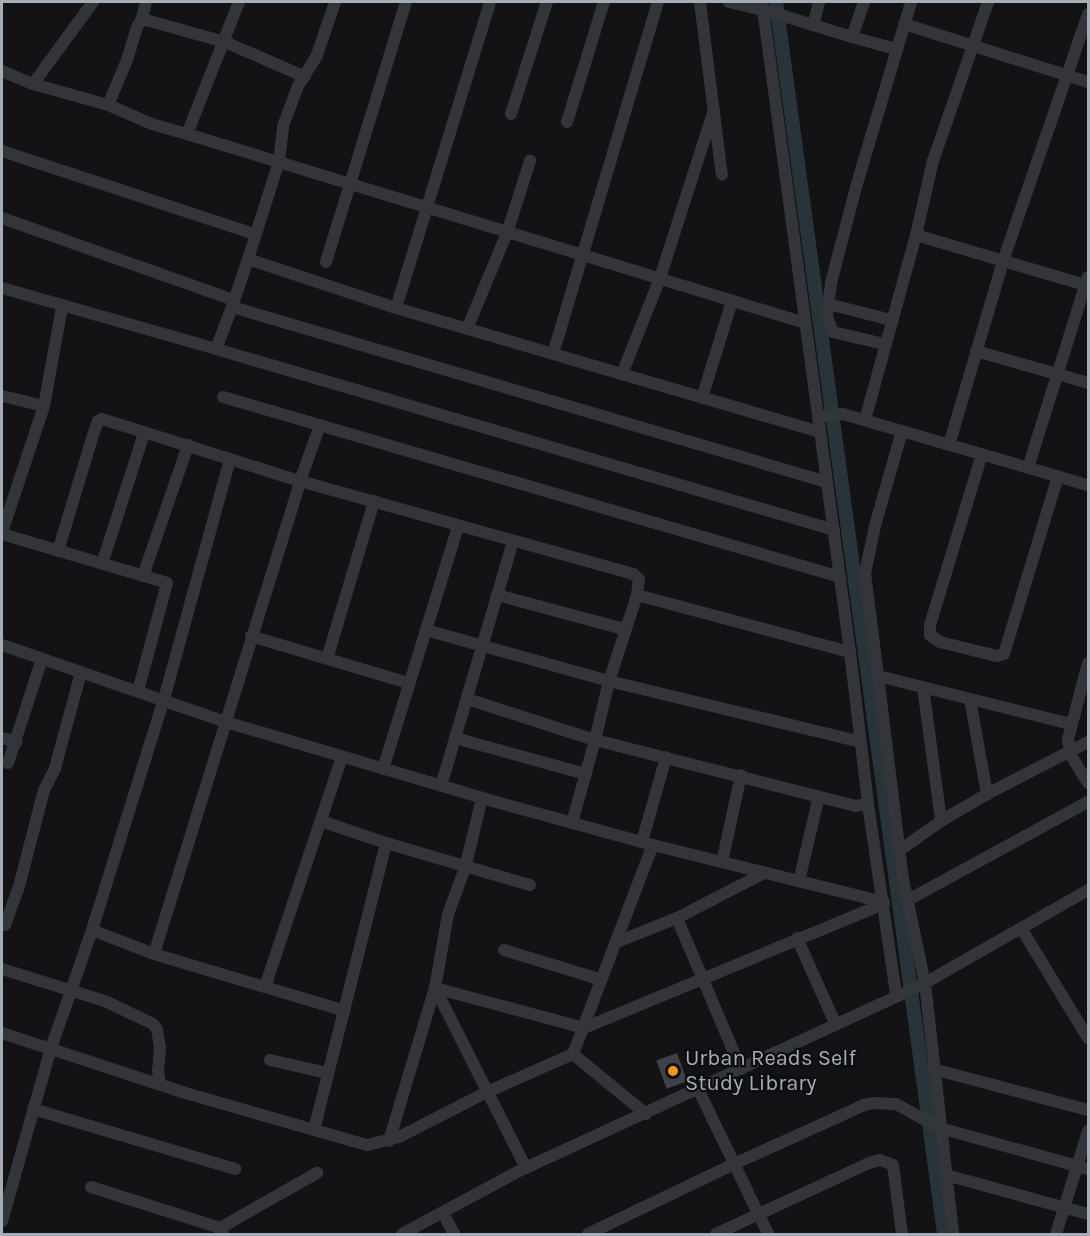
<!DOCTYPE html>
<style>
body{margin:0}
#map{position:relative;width:1090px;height:1236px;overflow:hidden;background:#131315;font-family:Karla,sans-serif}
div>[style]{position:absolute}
.canal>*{height:14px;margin:-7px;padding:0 7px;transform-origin:7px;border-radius:7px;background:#28343a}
.building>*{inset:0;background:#3f4145;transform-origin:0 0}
.minor>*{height:12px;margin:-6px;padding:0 6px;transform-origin:6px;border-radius:6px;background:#33353a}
.minor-bridge>*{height:12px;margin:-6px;padding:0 6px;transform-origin:6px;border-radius:6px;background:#33353a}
.dots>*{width:16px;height:16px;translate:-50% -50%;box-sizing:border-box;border:3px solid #0e0e10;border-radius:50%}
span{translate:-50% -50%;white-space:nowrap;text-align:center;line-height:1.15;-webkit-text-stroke:4.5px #0e0e10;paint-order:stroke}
.poi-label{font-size:22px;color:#a3acb7}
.left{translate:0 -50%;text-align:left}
.frame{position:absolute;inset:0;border:3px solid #a3acb7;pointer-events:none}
</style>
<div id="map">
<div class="canal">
<div style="left:776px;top:2px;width:1243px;rotate:82.23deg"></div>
</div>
<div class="building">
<div style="left:677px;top:1053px;width:30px;height:22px;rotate:70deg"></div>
</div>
<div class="minor">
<div style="left:239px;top:2px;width:142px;rotate:111.5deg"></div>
<div style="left:187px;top:134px;width:646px;rotate:17deg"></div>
<div style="left:700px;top:2px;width:174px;rotate:82.8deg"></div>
<div style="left:729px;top:2px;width:28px;rotate:13deg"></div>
<div style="left:762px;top:2px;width:656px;rotate:82.29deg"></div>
<div style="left:850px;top:652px;width:153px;rotate:83.2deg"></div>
<div style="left:868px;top:804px;width:192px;rotate:81.6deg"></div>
<div style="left:787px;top:17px;width:68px;rotate:17.1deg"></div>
<div style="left:852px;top:37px;width:37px;rotate:-71deg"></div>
<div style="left:141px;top:21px;width:20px;rotate:-75deg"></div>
<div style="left:904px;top:24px;width:193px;rotate:17.5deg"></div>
<div style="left:813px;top:25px;width:24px;rotate:-75deg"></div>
<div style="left:852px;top:37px;width:46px;rotate:15.3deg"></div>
<div style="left:2px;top:71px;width:34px;rotate:23deg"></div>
<div style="left:33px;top:84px;width:102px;rotate:-53.8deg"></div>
<div style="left:33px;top:84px;width:78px;rotate:15.6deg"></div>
<div style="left:108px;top:105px;width:48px;rotate:23.4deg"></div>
<div style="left:152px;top:124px;width:36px;rotate:16deg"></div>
<div style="left:108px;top:105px;width:49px;rotate:-67.1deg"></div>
<div style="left:127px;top:60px;width:34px;rotate:-73deg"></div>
<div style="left:137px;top:27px;width:7px;rotate:-56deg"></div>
<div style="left:141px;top:21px;width:5px;rotate:-11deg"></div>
<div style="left:146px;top:20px;width:82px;rotate:15.6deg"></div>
<div style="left:225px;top:42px;width:87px;rotate:23.6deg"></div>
<div style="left:511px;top:114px;width:118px;rotate:-72.2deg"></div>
<div style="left:567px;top:122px;width:126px;rotate:-72.9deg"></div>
<div style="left:2px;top:151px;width:266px;rotate:18.2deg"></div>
<div style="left:2px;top:218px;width:246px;rotate:19.5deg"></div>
<div style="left:916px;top:235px;width:179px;rotate:16.5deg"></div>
<div style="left:248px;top:259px;width:103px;rotate:-72.4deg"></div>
<div style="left:279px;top:161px;width:35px;rotate:-83deg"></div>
<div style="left:283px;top:126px;width:43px;rotate:-69.4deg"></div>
<div style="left:298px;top:86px;width:36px;rotate:-58deg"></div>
<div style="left:317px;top:55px;width:56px;rotate:-71.2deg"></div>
<div style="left:326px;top:262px;width:272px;rotate:-72.9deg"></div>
<div style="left:2px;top:288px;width:223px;rotate:15.9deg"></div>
<div style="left:828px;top:304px;width:65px;rotate:14.3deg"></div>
<div style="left:232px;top:307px;width:45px;rotate:110.9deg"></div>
<div style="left:216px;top:349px;width:644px;rotate:16.32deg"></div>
<div style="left:396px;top:308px;width:320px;rotate:-72.9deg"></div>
<div style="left:467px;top:329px;width:104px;rotate:-67.4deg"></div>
<div style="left:507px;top:233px;width:76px;rotate:-72.3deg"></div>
<div style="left:884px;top:344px;width:52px;rotate:-166.8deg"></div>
<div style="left:833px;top:332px;width:17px;rotate:-111deg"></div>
<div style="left:827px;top:316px;width:33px;rotate:-83deg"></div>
<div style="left:831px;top:283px;width:99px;rotate:-75.4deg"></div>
<div style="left:856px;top:187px;width:193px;rotate:-73.4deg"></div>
<div style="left:976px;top:351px;width:116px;rotate:15.9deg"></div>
<div style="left:553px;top:354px;width:367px;rotate:-73.4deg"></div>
<div style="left:622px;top:374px;width:103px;rotate:-68.4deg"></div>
<div style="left:660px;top:278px;width:176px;rotate:-72.2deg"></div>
<div style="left:2px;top:396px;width:43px;rotate:13.4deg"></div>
<div style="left:44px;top:406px;width:133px;rotate:108.4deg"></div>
<div style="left:223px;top:397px;width:643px;rotate:16.26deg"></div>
<div style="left:702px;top:398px;width:102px;rotate:-72.8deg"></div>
<div style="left:44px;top:406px;width:101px;rotate:-79.7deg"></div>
<div style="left:818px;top:417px;width:25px;rotate:-7deg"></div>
<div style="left:843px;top:414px;width:255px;rotate:16.2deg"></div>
<div style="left:865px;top:420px;width:192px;rotate:-74.6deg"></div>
<div style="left:916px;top:235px;width:76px;rotate:-77.1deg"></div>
<div style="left:933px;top:161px;width:168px;rotate:-70.9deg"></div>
<div style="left:902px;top:431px;width:99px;rotate:105.9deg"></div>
<div style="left:875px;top:526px;width:48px;rotate:102deg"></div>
<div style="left:865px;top:573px;width:104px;rotate:82.8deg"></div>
<div style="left:878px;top:676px;width:198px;rotate:14deg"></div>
<div style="left:820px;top:432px;width:442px;rotate:-163.7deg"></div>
<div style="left:396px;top:308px;width:156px;rotate:-161.7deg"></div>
<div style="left:248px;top:259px;width:51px;rotate:108.4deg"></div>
<div style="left:232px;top:307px;width:620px;rotate:16.39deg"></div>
<div style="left:949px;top:445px;width:192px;rotate:-73.6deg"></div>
<div style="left:1003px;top:261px;width:261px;rotate:-71deg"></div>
<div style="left:982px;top:454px;width:179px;rotate:106.9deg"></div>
<div style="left:930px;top:625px;width:10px;rotate:90deg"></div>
<div style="left:930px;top:635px;width:12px;rotate:35deg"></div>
<div style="left:940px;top:642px;width:59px;rotate:13.8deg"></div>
<div style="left:997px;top:656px;width:7px;rotate:-16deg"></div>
<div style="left:1004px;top:654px;width:186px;rotate:-73.1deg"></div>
<div style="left:1028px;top:468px;width:200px;rotate:-72.6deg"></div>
<div style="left:2px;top:534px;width:172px;rotate:16.5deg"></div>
<div style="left:167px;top:583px;width:112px;rotate:105deg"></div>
<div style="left:58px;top:551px;width:121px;rotate:-73.2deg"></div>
<div style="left:93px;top:435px;width:15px;rotate:-70deg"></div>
<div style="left:98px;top:421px;width:4px;rotate:-27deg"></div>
<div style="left:102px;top:419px;width:207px;rotate:17.4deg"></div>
<div style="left:300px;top:481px;width:346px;rotate:15.6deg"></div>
<div style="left:633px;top:574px;width:8px;rotate:40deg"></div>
<div style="left:639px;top:579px;width:16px;rotate:97deg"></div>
<div style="left:637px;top:595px;width:90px;rotate:108deg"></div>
<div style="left:609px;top:681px;width:61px;rotate:103.3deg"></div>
<div style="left:595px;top:740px;width:268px;rotate:14.2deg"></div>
<div style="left:855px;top:806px;width:13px;rotate:-9deg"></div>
<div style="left:102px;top:564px;width:138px;rotate:-72.2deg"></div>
<div style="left:143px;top:576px;width:139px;rotate:-71deg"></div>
<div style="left:497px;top:595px;width:131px;rotate:15deg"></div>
<div style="left:637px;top:595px;width:220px;rotate:15deg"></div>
<div style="left:426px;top:630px;width:190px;rotate:15.6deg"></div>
<div style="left:609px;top:681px;width:259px;rotate:13.6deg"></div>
<div style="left:251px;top:636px;width:165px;rotate:16.6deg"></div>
<div style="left:2px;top:645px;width:237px;rotate:19deg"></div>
<div style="left:226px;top:722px;width:267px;rotate:16.5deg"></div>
<div style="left:327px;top:659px;width:165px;rotate:-73.4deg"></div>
<div style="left:1088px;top:663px;width:79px;rotate:104.7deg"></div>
<div style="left:1068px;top:739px;width:15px;rotate:82deg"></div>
<div style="left:1070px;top:754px;width:34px;rotate:58deg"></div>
<div style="left:878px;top:676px;width:205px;rotate:83deg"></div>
<div style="left:903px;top:879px;width:106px;rotate:78.1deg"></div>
<div style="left:925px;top:983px;width:253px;rotate:83.6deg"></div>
<div style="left:923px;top:687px;width:135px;rotate:82.3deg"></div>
<div style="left:941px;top:821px;width:53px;rotate:-30.4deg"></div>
<div style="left:987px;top:794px;width:114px;rotate:-27.2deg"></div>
<div style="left:467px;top:699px;width:134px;rotate:17.8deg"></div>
<div style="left:595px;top:740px;width:86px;rotate:105.5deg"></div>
<div style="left:970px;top:699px;width:97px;rotate:79.9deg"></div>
<div style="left:2px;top:738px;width:15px;rotate:16deg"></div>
<div style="left:455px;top:738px;width:136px;rotate:15.4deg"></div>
<div style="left:8px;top:763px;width:109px;rotate:-71.9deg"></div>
<div style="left:383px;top:769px;width:254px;rotate:-72.8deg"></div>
<div style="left:441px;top:786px;width:255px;rotate:-73.6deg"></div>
<div style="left:321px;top:821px;width:69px;rotate:18.7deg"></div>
<div style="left:642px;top:842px;width:88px;rotate:-74.2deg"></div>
<div style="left:900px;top:850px;width:50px;rotate:-35.3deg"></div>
<div style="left:722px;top:862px;width:89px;rotate:-77.7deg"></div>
<div style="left:799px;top:881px;width:87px;rotate:-76.8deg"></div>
<div style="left:908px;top:900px;width:205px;rotate:-28.6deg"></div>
<div style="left:5px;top:925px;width:37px;rotate:-70deg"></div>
<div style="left:18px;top:890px;width:103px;rotate:-75.4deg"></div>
<div style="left:44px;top:790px;width:25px;rotate:-63deg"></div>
<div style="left:55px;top:768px;width:99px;rotate:-74.8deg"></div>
<div style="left:1021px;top:928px;width:129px;rotate:58.7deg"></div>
<div style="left:92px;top:930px;width:66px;rotate:21.2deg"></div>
<div style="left:154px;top:954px;width:199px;rotate:16.6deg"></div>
<div style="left:797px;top:938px;width:93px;rotate:65.9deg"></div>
<div style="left:617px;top:942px;width:65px;rotate:-21.8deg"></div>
<div style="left:504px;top:950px;width:102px;rotate:17deg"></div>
<div style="left:154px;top:954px;width:495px;rotate:-72.8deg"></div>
<div style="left:300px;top:481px;width:59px;rotate:-70.3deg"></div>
<div style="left:2px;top:969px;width:108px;rotate:17.3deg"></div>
<div style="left:105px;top:1001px;width:53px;rotate:25.6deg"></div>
<div style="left:153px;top:1024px;width:6px;rotate:51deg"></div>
<div style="left:157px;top:1029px;width:20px;rotate:81deg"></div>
<div style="left:160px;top:1049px;width:21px;rotate:95deg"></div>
<div style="left:158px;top:1070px;width:14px;rotate:82deg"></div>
<div style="left:265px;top:987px;width:243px;rotate:-71.5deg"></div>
<div style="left:2px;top:1033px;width:197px;rotate:18.1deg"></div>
<div style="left:189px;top:1094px;width:185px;rotate:16deg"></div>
<div style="left:367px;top:1145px;width:33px;rotate:-14deg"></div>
<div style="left:399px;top:1137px;width:99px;rotate:-27.1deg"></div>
<div style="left:487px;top:1092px;width:94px;rotate:-23.8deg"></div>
<div style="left:270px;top:1060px;width:58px;rotate:12.8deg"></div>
<div style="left:741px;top:1069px;width:164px;rotate:-113deg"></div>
<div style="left:677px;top:918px;width:98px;rotate:-27.3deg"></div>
<div style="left:933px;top:1069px;width:160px;rotate:14.8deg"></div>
<div style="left:698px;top:1089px;width:161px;rotate:64.2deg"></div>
<div style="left:33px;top:1109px;width:211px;rotate:16.5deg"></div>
<div style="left:646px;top:1114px;width:94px;rotate:-140.6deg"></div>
<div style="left:573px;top:1054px;width:224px;rotate:-69.1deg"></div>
<div style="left:314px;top:1130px;width:296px;rotate:-75.9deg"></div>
<div style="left:386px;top:843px;width:150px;rotate:16.3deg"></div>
<div style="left:389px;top:1141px;width:160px;rotate:-73.3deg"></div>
<div style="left:435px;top:988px;width:154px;rotate:15deg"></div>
<div style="left:584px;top:1028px;width:325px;rotate:-22.5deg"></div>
<div style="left:526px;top:1168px;width:202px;rotate:-116.8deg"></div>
<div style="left:435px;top:988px;width:75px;rotate:-80deg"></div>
<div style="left:448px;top:914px;width:49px;rotate:-69.7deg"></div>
<div style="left:465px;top:868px;width:72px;rotate:-76.3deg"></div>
<div style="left:482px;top:798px;width:177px;rotate:15.4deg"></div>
<div style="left:653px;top:845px;width:238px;rotate:13.9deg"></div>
<div style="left:946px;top:1175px;width:147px;rotate:15.4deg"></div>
<div style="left:91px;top:1187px;width:135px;rotate:17.6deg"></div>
<div style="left:443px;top:1213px;width:24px;rotate:62deg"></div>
<div style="left:2px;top:1221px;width:180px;rotate:-74.2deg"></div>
<div style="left:51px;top:1048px;width:125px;rotate:-70.8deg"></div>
<div style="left:92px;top:930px;width:242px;rotate:-72.7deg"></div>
<div style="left:164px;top:699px;width:248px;rotate:-74.6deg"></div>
<div style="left:223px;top:1234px;width:7px;rotate:-117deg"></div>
<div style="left:220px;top:1228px;width:112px;rotate:-29.6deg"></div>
<div style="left:402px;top:1234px;width:133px;rotate:-28.3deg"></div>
<div style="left:519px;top:1171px;width:447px;rotate:-24.8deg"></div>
<div style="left:925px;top:983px;width:188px;rotate:-29.7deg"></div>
<div style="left:588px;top:1234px;width:162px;rotate:-25.6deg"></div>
<div style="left:734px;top:1164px;width:143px;rotate:-24.4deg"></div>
<div style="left:864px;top:1105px;width:10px;rotate:-11deg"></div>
<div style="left:874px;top:1103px;width:22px;rotate:3deg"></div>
<div style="left:896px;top:1104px;width:50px;rotate:28.6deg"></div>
<div style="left:940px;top:1128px;width:154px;rotate:15.5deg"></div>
<div style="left:716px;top:1234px;width:169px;rotate:-24.9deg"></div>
<div style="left:869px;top:1163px;width:11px;rotate:-15deg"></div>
<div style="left:880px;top:1160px;width:14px;rotate:21deg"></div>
<div style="left:893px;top:1165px;width:70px;rotate:82.6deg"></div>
<div style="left:1056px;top:1234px;width:108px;rotate:-72.7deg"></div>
</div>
<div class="minor-bridge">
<div style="left:756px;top:8px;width:32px;rotate:16deg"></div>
</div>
<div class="dots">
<div style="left:673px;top:1071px;background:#ff9320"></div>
</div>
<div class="poi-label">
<span class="left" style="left:685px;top:1071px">Urban Reads Self<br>Study Library</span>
</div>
<div class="frame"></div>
</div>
